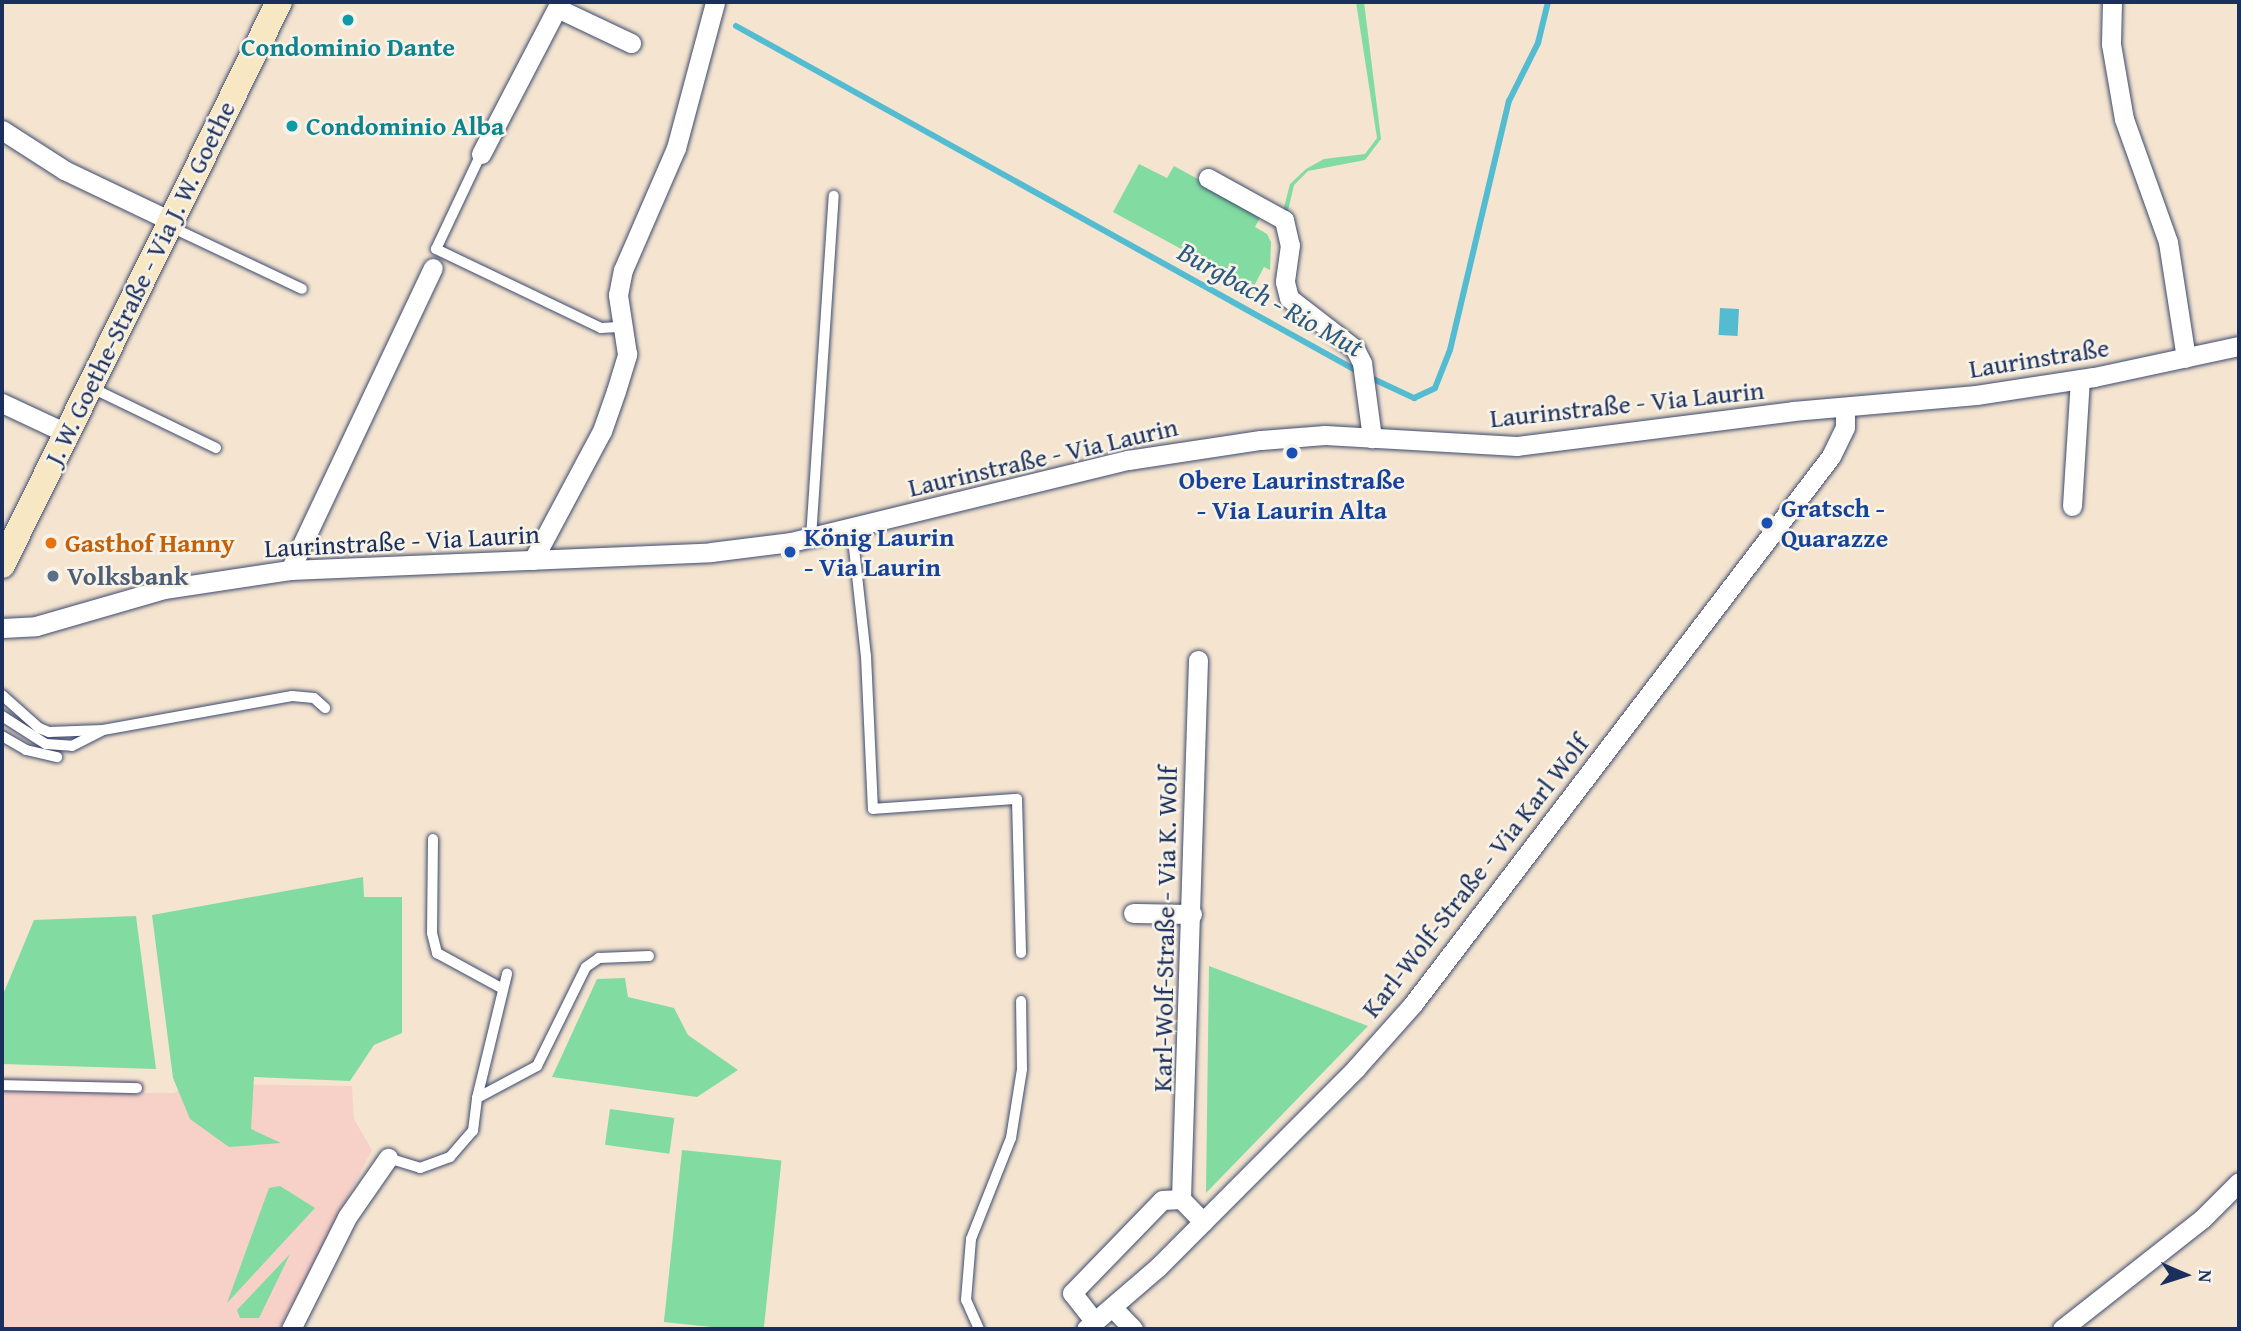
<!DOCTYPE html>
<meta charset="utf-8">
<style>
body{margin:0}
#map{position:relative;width:2241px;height:1331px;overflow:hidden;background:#f5e5d0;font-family:"Gentium Book Plus",serif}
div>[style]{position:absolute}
.built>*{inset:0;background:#f7d1c8}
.green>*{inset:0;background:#82dba0;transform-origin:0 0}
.water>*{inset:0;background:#54bcd1;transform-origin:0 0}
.stream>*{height:6px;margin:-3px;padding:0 3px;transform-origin:3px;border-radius:3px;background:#54bcd1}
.roads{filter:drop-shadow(0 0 2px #3c4a6f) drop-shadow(0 0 2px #3c4a6f)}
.lane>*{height:10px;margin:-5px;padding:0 5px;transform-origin:5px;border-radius:5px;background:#fff}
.street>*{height:19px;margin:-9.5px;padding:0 9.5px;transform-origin:9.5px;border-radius:9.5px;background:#fff}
.secondary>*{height:26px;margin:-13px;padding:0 13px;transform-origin:13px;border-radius:13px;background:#f7e8c3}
.dots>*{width:19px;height:19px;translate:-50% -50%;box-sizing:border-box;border:4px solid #f7f3e8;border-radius:50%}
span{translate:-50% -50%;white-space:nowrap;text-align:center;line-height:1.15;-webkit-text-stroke:5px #f7f3e8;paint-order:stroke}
.culture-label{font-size:26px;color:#0d838f;font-weight:700}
.left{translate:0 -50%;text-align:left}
.street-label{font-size:26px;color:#1b2f5e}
.transit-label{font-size:26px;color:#164399;font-weight:700}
.food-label{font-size:26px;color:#c56008;font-weight:700}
.service-label{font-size:26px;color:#4e5e75;font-weight:700}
.water-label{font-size:28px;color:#2c5980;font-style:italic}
.frame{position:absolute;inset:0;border:4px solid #1b2f5e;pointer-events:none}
.north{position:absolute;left:2150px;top:1240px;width:70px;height:70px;-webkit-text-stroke:5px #f7f3e8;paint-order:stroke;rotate:93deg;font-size:19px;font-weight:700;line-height:28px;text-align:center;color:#1b2f5e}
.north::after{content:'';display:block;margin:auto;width:24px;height:32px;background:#1b2f5e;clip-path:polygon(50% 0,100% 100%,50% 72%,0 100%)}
</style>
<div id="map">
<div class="built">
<div style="clip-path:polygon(2px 1077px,144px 1081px,144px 1093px,174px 1093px,186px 1084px,352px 1086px,354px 1119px,372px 1150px,279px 1329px,2px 1329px)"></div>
</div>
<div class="green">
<div style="clip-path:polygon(1356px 2px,1364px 2px,1381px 139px,1365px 160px,1308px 171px,1294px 185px,1287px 215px,1282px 215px,1290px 184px,1306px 169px,1324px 159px,1365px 154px,1377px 138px)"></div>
<div style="clip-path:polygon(1139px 164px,1167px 178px,1174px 166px,1262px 214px,1255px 227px,1267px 234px,1271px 242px,1270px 270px,1264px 267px,1253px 288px,1113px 212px)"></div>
<div style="clip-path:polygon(363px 877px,364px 897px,402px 897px,402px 1033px,374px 1045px,350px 1081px,254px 1077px,251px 1129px,281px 1143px,229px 1147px,190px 1119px,173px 1078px,152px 915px)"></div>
<div style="clip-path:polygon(136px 916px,156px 1069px,2px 1064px,2px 997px,34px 920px)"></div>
<div style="clip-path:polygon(1209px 966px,1368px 1026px,1206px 1193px)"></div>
<div style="clip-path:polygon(625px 978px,628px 997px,674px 1008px,688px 1035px,738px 1070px,697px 1097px,552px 1077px,597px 979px)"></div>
<div style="left:610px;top:1109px;width:65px;height:36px;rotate:8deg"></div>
<div style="left:682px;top:1150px;width:100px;height:173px;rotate:6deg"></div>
<div style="clip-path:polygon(280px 1186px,315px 1208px,227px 1303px,269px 1188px)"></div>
<div style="clip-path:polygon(290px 1254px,259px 1318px,240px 1318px,237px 1310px)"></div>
</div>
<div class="water">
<div style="left:1720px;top:308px;width:19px;height:27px;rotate:3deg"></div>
</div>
<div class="stream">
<div style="left:736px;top:26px;width:713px;rotate:29.05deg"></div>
<div style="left:1369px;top:377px;width:50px;rotate:25deg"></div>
<div style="left:1414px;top:398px;width:23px;rotate:-25deg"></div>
<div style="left:1435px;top:388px;width:41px;rotate:-68.5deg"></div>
<div style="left:1450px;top:350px;width:256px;rotate:-76.7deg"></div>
<div style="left:1509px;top:101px;width:65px;rotate:-63.4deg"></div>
<div style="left:1538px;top:43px;width:42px;rotate:-76.3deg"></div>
</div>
<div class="roads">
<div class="lane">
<div style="left:481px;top:154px;width:105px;rotate:115.3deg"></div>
<div style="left:436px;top:249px;width:183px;rotate:25.6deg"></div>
<div style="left:601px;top:328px;width:22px;rotate:-3deg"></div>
<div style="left:169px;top:226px;width:147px;rotate:25.3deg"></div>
<div style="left:90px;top:387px;width:140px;rotate:25.8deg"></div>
<div style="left:852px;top:530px;width:127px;rotate:83.7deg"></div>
<div style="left:866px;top:656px;width:153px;rotate:87.4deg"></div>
<div style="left:873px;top:809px;width:144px;rotate:-4deg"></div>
<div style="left:1017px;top:799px;width:154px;rotate:88.5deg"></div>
<div style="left:811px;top:538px;width:343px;rotate:-86.2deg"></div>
<div style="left:2px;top:695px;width:50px;rotate:41.7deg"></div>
<div style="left:39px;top:728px;width:11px;rotate:22deg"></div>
<div style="left:49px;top:732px;width:54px;rotate:-2.1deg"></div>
<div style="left:103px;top:730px;width:192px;rotate:-10.2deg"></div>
<div style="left:292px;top:696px;width:22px;rotate:5deg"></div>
<div style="left:314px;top:698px;width:15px;rotate:42deg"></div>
<div style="left:2px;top:716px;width:52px;rotate:32.5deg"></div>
<div style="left:46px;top:744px;width:26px;rotate:4deg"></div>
<div style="left:72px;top:746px;width:33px;rotate:-27deg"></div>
<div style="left:2px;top:736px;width:28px;rotate:30deg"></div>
<div style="left:26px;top:750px;width:32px;rotate:13deg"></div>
<div style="left:433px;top:839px;width:94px;rotate:90.6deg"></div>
<div style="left:432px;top:933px;width:21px;rotate:76deg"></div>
<div style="left:437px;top:953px;width:75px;rotate:28.6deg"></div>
<div style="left:2px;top:1085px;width:135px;rotate:1.3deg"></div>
<div style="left:477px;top:1098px;width:128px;rotate:-76.4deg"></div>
<div style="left:388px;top:1158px;width:34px;rotate:17deg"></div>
<div style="left:420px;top:1168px;width:32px;rotate:-20deg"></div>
<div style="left:450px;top:1157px;width:35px;rotate:-49deg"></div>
<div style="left:473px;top:1131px;width:33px;rotate:-83deg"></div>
<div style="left:477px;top:1098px;width:68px;rotate:-28.1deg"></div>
<div style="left:537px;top:1066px;width:110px;rotate:-63.7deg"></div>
<div style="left:586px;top:967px;width:16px;rotate:-35deg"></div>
<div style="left:599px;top:958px;width:50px;rotate:-2.3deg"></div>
<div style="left:979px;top:1329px;width:32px;rotate:-114deg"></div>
<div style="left:966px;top:1300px;width:61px;rotate:-85.3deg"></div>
<div style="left:971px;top:1239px;width:109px;rotate:-68.4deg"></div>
<div style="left:1011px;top:1138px;width:70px;rotate:-80.9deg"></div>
<div style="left:1022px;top:1069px;width:68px;rotate:-90.8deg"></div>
</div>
<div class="street">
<div style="left:2112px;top:2px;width:42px;rotate:91.4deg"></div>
<div style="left:2111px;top:44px;width:76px;rotate:80.2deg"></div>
<div style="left:2124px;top:119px;width:131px;rotate:70.3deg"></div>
<div style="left:2168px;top:242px;width:117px;rotate:81.2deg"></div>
<div style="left:2px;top:130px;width:74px;rotate:32.8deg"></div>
<div style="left:64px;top:170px;width:119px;rotate:25.5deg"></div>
<div style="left:481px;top:154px;width:165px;rotate:-62.5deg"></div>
<div style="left:557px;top:8px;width:82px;rotate:25.3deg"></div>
<div style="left:1208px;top:178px;width:87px;rotate:28.9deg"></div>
<div style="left:1284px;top:220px;width:26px;rotate:77deg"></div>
<div style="left:1290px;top:245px;width:37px;rotate:98deg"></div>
<div style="left:1285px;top:282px;width:16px;rotate:76deg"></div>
<div style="left:1289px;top:298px;width:83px;rotate:37.7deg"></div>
<div style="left:1355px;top:349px;width:16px;rotate:63deg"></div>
<div style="left:1362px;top:363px;width:76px;rotate:82.4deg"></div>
<div style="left:2px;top:403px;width:71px;rotate:25.1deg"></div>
<div style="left:2072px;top:506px;width:127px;rotate:-86.4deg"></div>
<div style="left:533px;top:560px;width:146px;rotate:-61.9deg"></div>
<div style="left:602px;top:431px;width:42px;rotate:-70.7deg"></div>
<div style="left:616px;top:391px;width:39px;rotate:-73deg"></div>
<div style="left:627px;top:354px;width:60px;rotate:-98.7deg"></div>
<div style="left:618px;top:295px;width:25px;rotate:-79deg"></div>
<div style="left:623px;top:270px;width:133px;rotate:-66.5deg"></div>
<div style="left:676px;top:148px;width:151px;rotate:-75deg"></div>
<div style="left:290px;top:570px;width:334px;rotate:-64.7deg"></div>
<div style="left:2px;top:628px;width:34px;rotate:-3deg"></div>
<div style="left:36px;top:626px;width:133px;rotate:-16.1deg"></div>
<div style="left:164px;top:589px;width:127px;rotate:-8.6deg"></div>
<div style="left:290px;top:570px;width:421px;rotate:-2.4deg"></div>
<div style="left:711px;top:552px;width:81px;rotate:-7.1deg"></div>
<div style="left:791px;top:542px;width:347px;rotate:-13.7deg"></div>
<div style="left:1128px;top:460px;width:134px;rotate:-8.6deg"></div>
<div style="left:1261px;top:440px;width:64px;rotate:-4.5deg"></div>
<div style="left:1325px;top:435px;width:192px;rotate:3.3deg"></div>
<div style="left:1517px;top:446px;width:278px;rotate:-7.2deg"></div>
<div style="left:1793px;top:411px;width:184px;rotate:-5deg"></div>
<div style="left:1976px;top:395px;width:119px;rotate:-8.7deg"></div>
<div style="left:2094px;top:377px;width:148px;rotate:-12.1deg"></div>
<div style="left:1198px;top:660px;width:539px;rotate:91.81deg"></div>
<div style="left:1181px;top:1199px;width:32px;rotate:46deg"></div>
<div style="left:1133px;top:913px;width:59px;rotate:1deg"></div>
<div style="left:1112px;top:1307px;width:30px;rotate:46deg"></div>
<div style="left:1095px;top:1322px;width:37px;rotate:-128deg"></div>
<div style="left:1072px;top:1293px;width:129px;rotate:-45.9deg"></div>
<div style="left:1162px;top:1200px;width:19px;rotate:-3deg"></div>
<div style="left:291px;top:1329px;width:125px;rotate:-63.4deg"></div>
<div style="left:347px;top:1217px;width:72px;rotate:-55.2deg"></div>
<div style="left:1086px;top:1329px;width:95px;rotate:-40.7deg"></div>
<div style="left:1158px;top:1267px;width:281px;rotate:-45.1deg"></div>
<div style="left:1356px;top:1068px;width:86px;rotate:-48.3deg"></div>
<div style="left:1413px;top:1004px;width:689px;rotate:-52.66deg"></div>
<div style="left:1831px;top:456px;width:32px;rotate:-64deg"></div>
<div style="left:1845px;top:427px;width:19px;rotate:-90deg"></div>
<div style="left:2062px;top:1329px;width:178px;rotate:-38.2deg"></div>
<div style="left:2202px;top:1219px;width:52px;rotate:-45deg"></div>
</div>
<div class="secondary">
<div style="left:2px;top:565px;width:627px;rotate:-63.8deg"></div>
</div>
</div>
<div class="dots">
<div style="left:348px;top:20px;background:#0f9aa8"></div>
<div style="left:292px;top:126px;background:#0f9aa8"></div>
<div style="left:1292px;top:453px;background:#1a4fb4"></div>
<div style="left:1767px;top:523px;background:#1a4fb4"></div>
<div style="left:51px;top:543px;background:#e8710a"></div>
<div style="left:790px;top:552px;background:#1a4fb4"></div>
<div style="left:53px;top:576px;background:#5c6f8a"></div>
</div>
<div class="culture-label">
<span style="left:348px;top:47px">Condominio Dante</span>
<span class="left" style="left:306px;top:126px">Condominio Alba</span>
</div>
<div class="street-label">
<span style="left:140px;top:283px;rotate:-64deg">J. W. Goethe-Straße - Via J. W. Goethe</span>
<span style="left:2039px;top:358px;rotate:-9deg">Laurinstraße</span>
<span style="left:1627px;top:404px;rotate:-6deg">Laurinstraße - Via Laurin</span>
<span style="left:1043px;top:457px;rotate:-13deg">Laurinstraße - Via Laurin</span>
<span style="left:402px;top:541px;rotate:-3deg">Laurinstraße - Via Laurin</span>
<span style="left:1475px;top:876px;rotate:-52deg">Karl-Wolf-Straße - Via Karl Wolf</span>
<span style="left:1165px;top:929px;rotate:-89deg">Karl-Wolf-Straße - Via K. Wolf</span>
</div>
<div class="transit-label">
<span style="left:1292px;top:495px">Obere Laurinstraße<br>- Via Laurin Alta</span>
<span class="left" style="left:1781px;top:523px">Gratsch -<br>Quarazze</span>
<span class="left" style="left:804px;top:552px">König Laurin<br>- Via Laurin</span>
</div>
<div class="food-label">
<span class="left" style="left:65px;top:543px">Gasthof Hanny</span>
</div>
<div class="service-label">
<span class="left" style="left:67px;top:576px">Volksbank</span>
</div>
<div class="water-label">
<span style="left:1271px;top:299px;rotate:29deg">Burgbach - Rio Mut</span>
</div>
<div class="frame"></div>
<div class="north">N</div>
</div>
